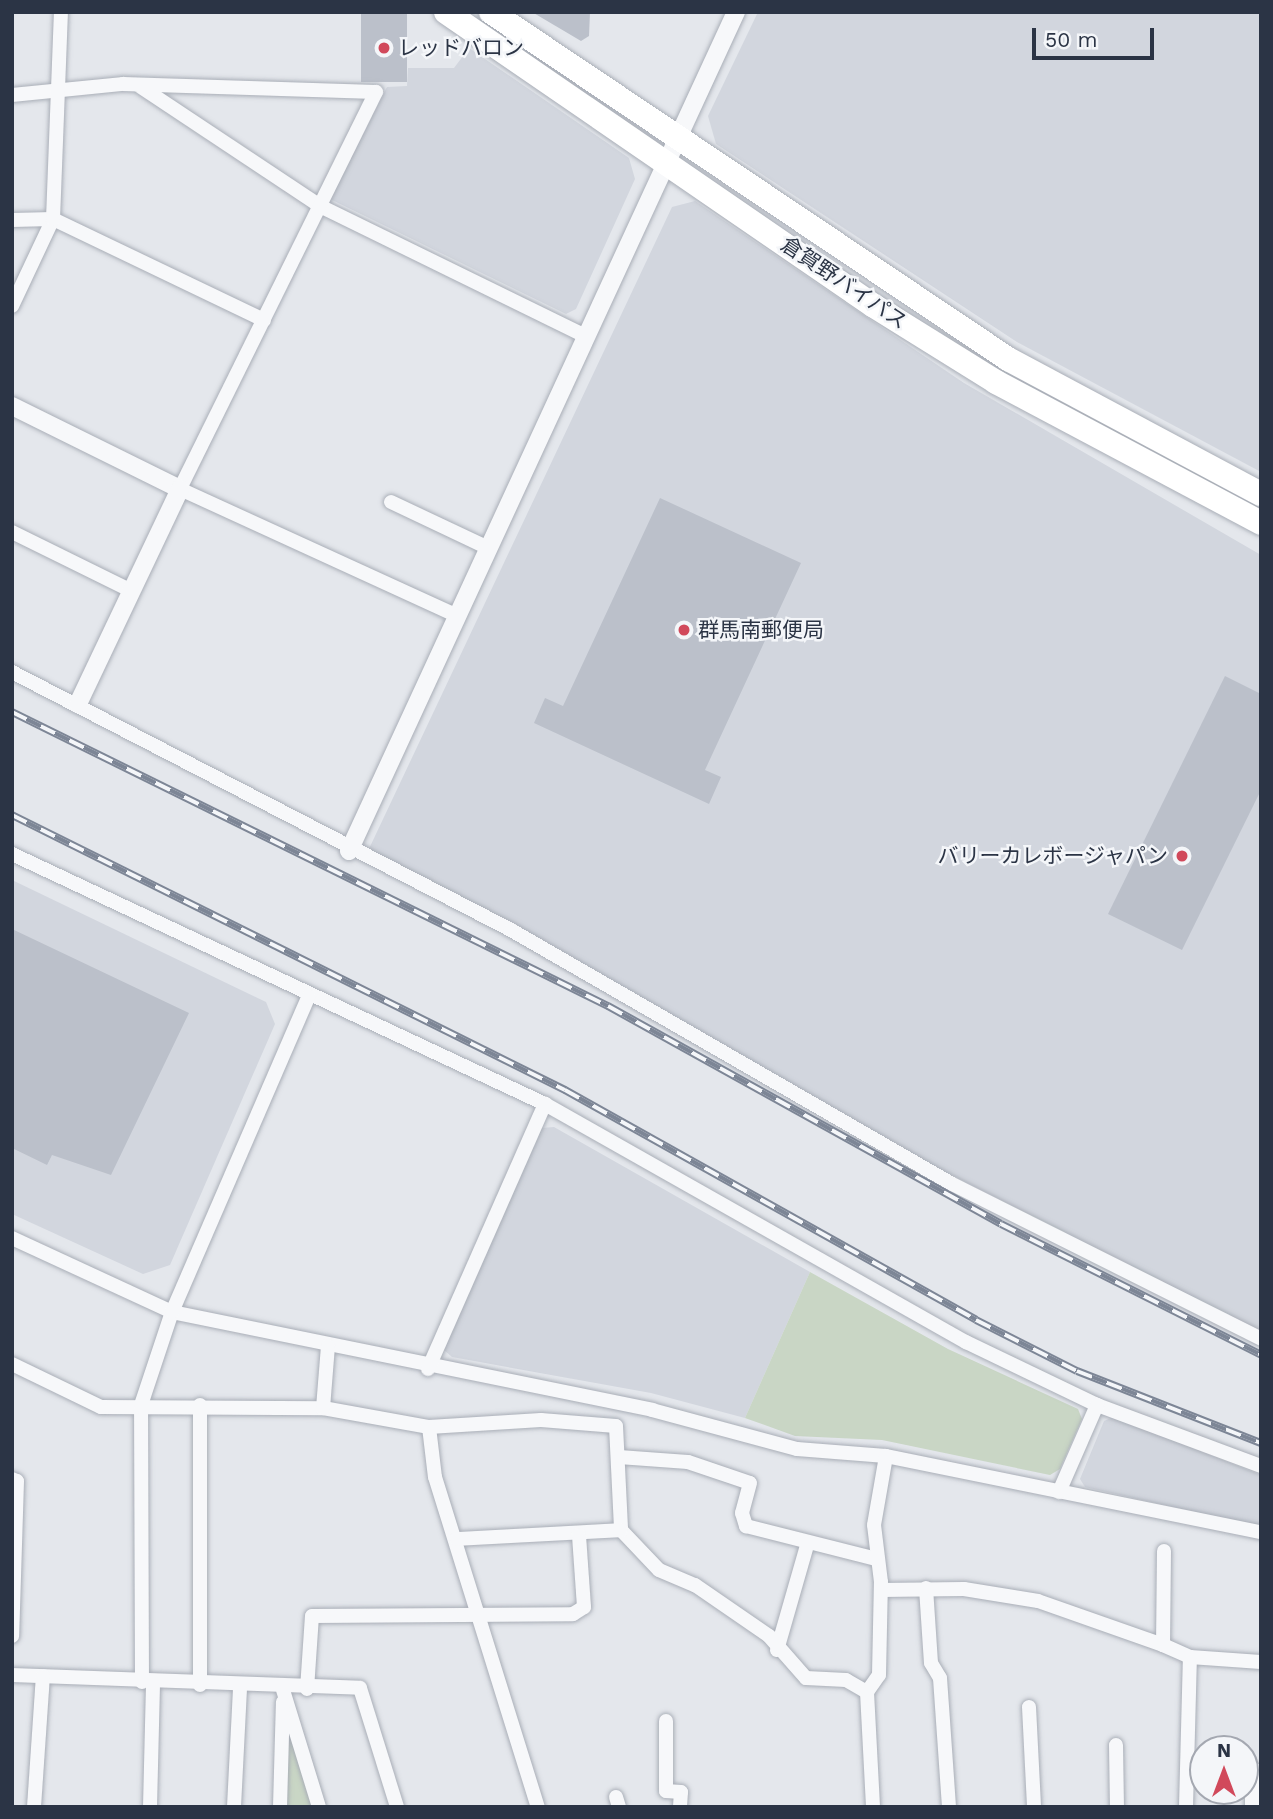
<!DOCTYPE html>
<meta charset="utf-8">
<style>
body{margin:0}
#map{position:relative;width:1273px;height:1819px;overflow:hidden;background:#e4e7ec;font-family:"Work Sans","Noto Sans JP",sans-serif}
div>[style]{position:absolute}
.built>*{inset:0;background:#d2d6de}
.green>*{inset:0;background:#c9d6c5}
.building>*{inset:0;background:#bbc0ca;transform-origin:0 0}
.roads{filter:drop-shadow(0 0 2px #a9aeb7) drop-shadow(0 0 2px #a9aeb7)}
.minor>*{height:14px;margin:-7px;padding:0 7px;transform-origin:7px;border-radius:7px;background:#f7f8fa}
.tertiary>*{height:18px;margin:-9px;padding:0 9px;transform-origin:9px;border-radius:9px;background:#f7f8fa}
.trunk>*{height:24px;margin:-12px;padding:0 12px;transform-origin:12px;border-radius:12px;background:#fff}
.rail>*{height:8px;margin-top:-4px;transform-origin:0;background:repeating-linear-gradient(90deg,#f4f6f9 0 16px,#7d8696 0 32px);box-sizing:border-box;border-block:2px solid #7d8696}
.dots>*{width:19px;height:19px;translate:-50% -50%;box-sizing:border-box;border:4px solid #f4f6f9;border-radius:50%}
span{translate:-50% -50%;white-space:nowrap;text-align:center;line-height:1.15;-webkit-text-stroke:5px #f4f6f9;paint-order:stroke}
.poi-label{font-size:21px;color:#2b3445}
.left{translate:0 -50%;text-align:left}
.right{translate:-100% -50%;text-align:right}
.street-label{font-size:21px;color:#2b3445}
.frame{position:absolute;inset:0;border:14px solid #2b3445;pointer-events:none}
.north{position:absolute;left:1189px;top:1735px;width:70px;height:70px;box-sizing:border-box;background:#f4f6f9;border:2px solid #a4a8b1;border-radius:50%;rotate:0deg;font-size:19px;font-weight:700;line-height:28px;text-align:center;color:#2b3445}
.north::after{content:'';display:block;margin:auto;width:24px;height:32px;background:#d1495b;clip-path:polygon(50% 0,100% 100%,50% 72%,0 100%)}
.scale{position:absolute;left:1032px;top:28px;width:122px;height:32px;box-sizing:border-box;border:4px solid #2b3445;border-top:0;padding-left:9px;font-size:21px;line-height:24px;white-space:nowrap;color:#2b3445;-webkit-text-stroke:5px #f4f6f9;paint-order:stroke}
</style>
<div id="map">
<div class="built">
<div style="clip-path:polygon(758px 12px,1261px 12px,1261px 472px,1017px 342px,716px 144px,708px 116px)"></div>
<div style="clip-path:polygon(469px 48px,629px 158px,635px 179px,576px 309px,566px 314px,330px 199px,387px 87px,407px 86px,408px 68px,454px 68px)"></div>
<div style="clip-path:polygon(695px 201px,964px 383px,1261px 555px,1261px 1332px,899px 1148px,510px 921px,367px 853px,672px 207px)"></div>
<div style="clip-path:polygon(12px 880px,266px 1002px,275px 1024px,170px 1265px,143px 1274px,12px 1214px)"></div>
<div style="clip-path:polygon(554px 1127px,810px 1272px,745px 1418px,651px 1393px,452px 1357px,444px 1350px,542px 1128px)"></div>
<div style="clip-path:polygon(1113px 1417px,1261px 1475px,1261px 1527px,1085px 1487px,1080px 1479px,1104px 1421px)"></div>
</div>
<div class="green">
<div style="clip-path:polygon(810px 1272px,948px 1349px,1078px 1409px,1082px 1419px,1060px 1469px,1050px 1475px,882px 1440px,795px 1436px,745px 1418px)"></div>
<div style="clip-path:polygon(288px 1719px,313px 1807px,286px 1807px)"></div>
</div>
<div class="building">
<div style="left:361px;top:12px;width:46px;height:70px"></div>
<div style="clip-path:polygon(532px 12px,590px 12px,589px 36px,581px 41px)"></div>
<div style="clip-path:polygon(660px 498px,801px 563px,705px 770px,721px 777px,709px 804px,534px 723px,545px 698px,563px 706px)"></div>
<div style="clip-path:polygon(1225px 676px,1261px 694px,1261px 790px,1182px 950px,1108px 914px)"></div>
<div style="clip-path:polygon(12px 929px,189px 1013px,111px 1175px,52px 1155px,47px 1165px,12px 1148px)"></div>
</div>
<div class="roads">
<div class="minor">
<div style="left:141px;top:87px;width:215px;rotate:33.6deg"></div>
<div style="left:320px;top:206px;width:295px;rotate:26.1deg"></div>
<div style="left:12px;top:95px;width:112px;rotate:-5.7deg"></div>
<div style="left:123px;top:84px;width:253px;rotate:1.8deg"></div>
<div style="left:376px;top:92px;width:443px;rotate:116.3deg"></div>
<div style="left:180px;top:489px;width:302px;rotate:24.6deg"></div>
<div style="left:12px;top:220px;width:41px;rotate:-1.4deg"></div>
<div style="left:53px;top:219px;width:234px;rotate:25.6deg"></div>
<div style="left:12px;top:306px;width:96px;rotate:-64.8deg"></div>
<div style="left:53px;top:219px;width:207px;rotate:-87.8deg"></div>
<div style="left:391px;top:502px;width:105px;rotate:25.3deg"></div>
<div style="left:12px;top:532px;width:134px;rotate:26.2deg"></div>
<div style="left:12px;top:672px;width:562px;rotate:27.34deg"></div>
<div style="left:511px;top:930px;width:509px;rotate:29.94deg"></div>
<div style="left:952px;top:1184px;width:346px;rotate:26.6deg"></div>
<div style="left:12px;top:854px;width:589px;rotate:25.13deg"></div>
<div style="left:545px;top:1104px;width:484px;rotate:29.5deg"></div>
<div style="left:966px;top:1342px;width:145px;rotate:25.7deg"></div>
<div style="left:1097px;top:1405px;width:175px;rotate:20.4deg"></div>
<div style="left:12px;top:1238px;width:176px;rotate:24.8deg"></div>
<div style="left:172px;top:1312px;width:490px;rotate:11.5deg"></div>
<div style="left:652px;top:1410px;width:150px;rotate:15.1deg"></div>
<div style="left:797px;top:1449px;width:89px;rotate:4.5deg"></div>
<div style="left:886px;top:1456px;width:383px;rotate:11.5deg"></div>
<div style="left:12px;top:1364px;width:99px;rotate:25.8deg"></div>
<div style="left:101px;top:1407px;width:222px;rotate:0.3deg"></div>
<div style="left:323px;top:1408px;width:108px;rotate:10.2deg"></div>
<div style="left:429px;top:1427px;width:112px;rotate:-3.6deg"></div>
<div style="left:541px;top:1420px;width:75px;rotate:4.6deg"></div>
<div style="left:616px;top:1426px;width:104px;rotate:87.2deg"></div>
<div style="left:621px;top:1530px;width:55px;rotate:46.5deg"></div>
<div style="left:659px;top:1570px;width:39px;rotate:23deg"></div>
<div style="left:695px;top:1585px;width:90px;rotate:34.6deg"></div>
<div style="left:769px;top:1636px;width:56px;rotate:48.6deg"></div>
<div style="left:806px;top:1678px;width:40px;rotate:2.9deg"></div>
<div style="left:846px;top:1680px;width:24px;rotate:30deg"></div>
<div style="left:867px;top:1692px;width:115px;rotate:87deg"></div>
<div style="left:428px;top:1369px;width:290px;rotate:-66.2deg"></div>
<div style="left:323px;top:1408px;width:62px;rotate:-85.4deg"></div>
<div style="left:429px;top:1427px;width:50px;rotate:83.2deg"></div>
<div style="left:435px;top:1477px;width:346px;rotate:72.7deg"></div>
<div style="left:619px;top:1457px;width:69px;rotate:4.1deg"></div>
<div style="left:688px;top:1462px;width:65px;rotate:18.7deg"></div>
<div style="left:750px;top:1483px;width:31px;rotate:105deg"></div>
<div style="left:742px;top:1513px;width:14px;rotate:73deg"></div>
<div style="left:746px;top:1526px;width:134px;rotate:14.2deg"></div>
<div style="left:12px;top:1479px;width:5px;rotate:22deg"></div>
<div style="left:17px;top:1481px;width:155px;rotate:91.8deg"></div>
<div style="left:1059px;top:1492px;width:95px;rotate:-66.4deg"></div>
<div style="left:457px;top:1539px;width:164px;rotate:-3.1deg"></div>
<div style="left:1164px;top:1551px;width:94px;rotate:90.6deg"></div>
<div style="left:1163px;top:1645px;width:30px;rotate:24deg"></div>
<div style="left:1190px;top:1657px;width:71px;rotate:4deg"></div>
<div style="left:926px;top:1588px;width:75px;rotate:86.2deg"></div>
<div style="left:931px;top:1663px;width:17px;rotate:59deg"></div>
<div style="left:940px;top:1678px;width:129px;rotate:86deg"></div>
<div style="left:881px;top:1590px;width:83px;rotate:-0.7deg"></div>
<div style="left:964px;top:1589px;width:75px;rotate:9.2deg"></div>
<div style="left:1038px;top:1601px;width:133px;rotate:19.4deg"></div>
<div style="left:777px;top:1650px;width:112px;rotate:-74deg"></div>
<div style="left:12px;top:1675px;width:348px;rotate:2.1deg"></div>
<div style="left:360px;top:1688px;width:125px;rotate:72.7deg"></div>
<div style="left:142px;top:1682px;width:277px;rotate:-90.2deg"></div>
<div style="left:141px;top:1405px;width:98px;rotate:-71.6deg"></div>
<div style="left:172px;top:1312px;width:344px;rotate:-66.6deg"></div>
<div style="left:200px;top:1685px;width:280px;rotate:-90deg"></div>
<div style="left:307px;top:1689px;width:73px;rotate:-86.1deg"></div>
<div style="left:312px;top:1616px;width:261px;rotate:-0.4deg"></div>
<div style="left:573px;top:1614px;width:13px;rotate:-32deg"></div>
<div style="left:584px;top:1607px;width:72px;rotate:-94deg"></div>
<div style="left:283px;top:1690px;width:122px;rotate:72.9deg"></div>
<div style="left:867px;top:1692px;width:21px;rotate:-55deg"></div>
<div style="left:879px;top:1675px;width:93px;rotate:-88.8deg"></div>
<div style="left:881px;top:1582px;width:57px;rotate:-97deg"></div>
<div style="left:874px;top:1525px;width:70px;rotate:-80.1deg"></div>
<div style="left:1029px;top:1707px;width:100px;rotate:87.1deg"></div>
<div style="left:666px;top:1721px;width:70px;rotate:90deg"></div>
<div style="left:666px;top:1791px;width:15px;rotate:4deg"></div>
<div style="left:681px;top:1792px;width:15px;rotate:94deg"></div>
<div style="left:1116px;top:1745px;width:62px;rotate:89.1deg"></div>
<div style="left:616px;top:1797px;width:10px;rotate:73deg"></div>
<div style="left:34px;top:1807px;width:131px;rotate:-86.1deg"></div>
<div style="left:150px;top:1807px;width:124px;rotate:-88.6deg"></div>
<div style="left:234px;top:1807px;width:119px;rotate:-87.1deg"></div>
<div style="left:280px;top:1807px;width:105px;rotate:-88.4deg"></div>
<div style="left:1186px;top:1807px;width:150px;rotate:-88.5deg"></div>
<div style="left:1252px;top:1807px;width:36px;rotate:-90deg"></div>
<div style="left:1252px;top:1771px;width:9px"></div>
</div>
<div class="tertiary">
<div style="left:12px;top:406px;width:187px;rotate:26.3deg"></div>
<div style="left:180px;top:489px;width:238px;rotate:115.4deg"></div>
<div style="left:349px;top:851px;width:924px;rotate:-65.24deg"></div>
</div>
<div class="trunk">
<div style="left:446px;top:12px;width:519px;rotate:34.49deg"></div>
<div style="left:874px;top:306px;width:144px;rotate:31.9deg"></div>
<div style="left:996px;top:382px;width:300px;rotate:28deg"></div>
<div style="left:491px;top:12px;width:623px;rotate:33.87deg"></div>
<div style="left:1008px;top:359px;width:287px;rotate:28.1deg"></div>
</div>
</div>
<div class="rail">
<div style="left:12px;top:712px;width:665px;rotate:26.26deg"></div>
<div style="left:608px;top:1006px;width:449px;rotate:29deg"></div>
<div style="left:1001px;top:1224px;width:291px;rotate:26.7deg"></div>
<div style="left:12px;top:815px;width:618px;rotate:26.44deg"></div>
<div style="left:565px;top:1090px;width:471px;rotate:29.2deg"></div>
<div style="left:976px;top:1320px;width:113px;rotate:26.8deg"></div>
<div style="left:1077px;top:1371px;width:198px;rotate:21.4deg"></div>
</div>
<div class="dots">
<div style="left:384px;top:48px;background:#d1495b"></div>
<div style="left:684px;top:630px;background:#d1495b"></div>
<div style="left:1182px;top:856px;background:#d1495b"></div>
</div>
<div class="poi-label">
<span class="left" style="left:398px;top:48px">レッドバロン</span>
<span class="left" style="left:698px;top:630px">群馬南郵便局</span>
<span class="right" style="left:1168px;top:856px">バリーカレボージャパン</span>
</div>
<div class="street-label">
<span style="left:844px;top:283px;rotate:34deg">倉賀野バイパス</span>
</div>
<div class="frame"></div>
<div class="north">N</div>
<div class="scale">50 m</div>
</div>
